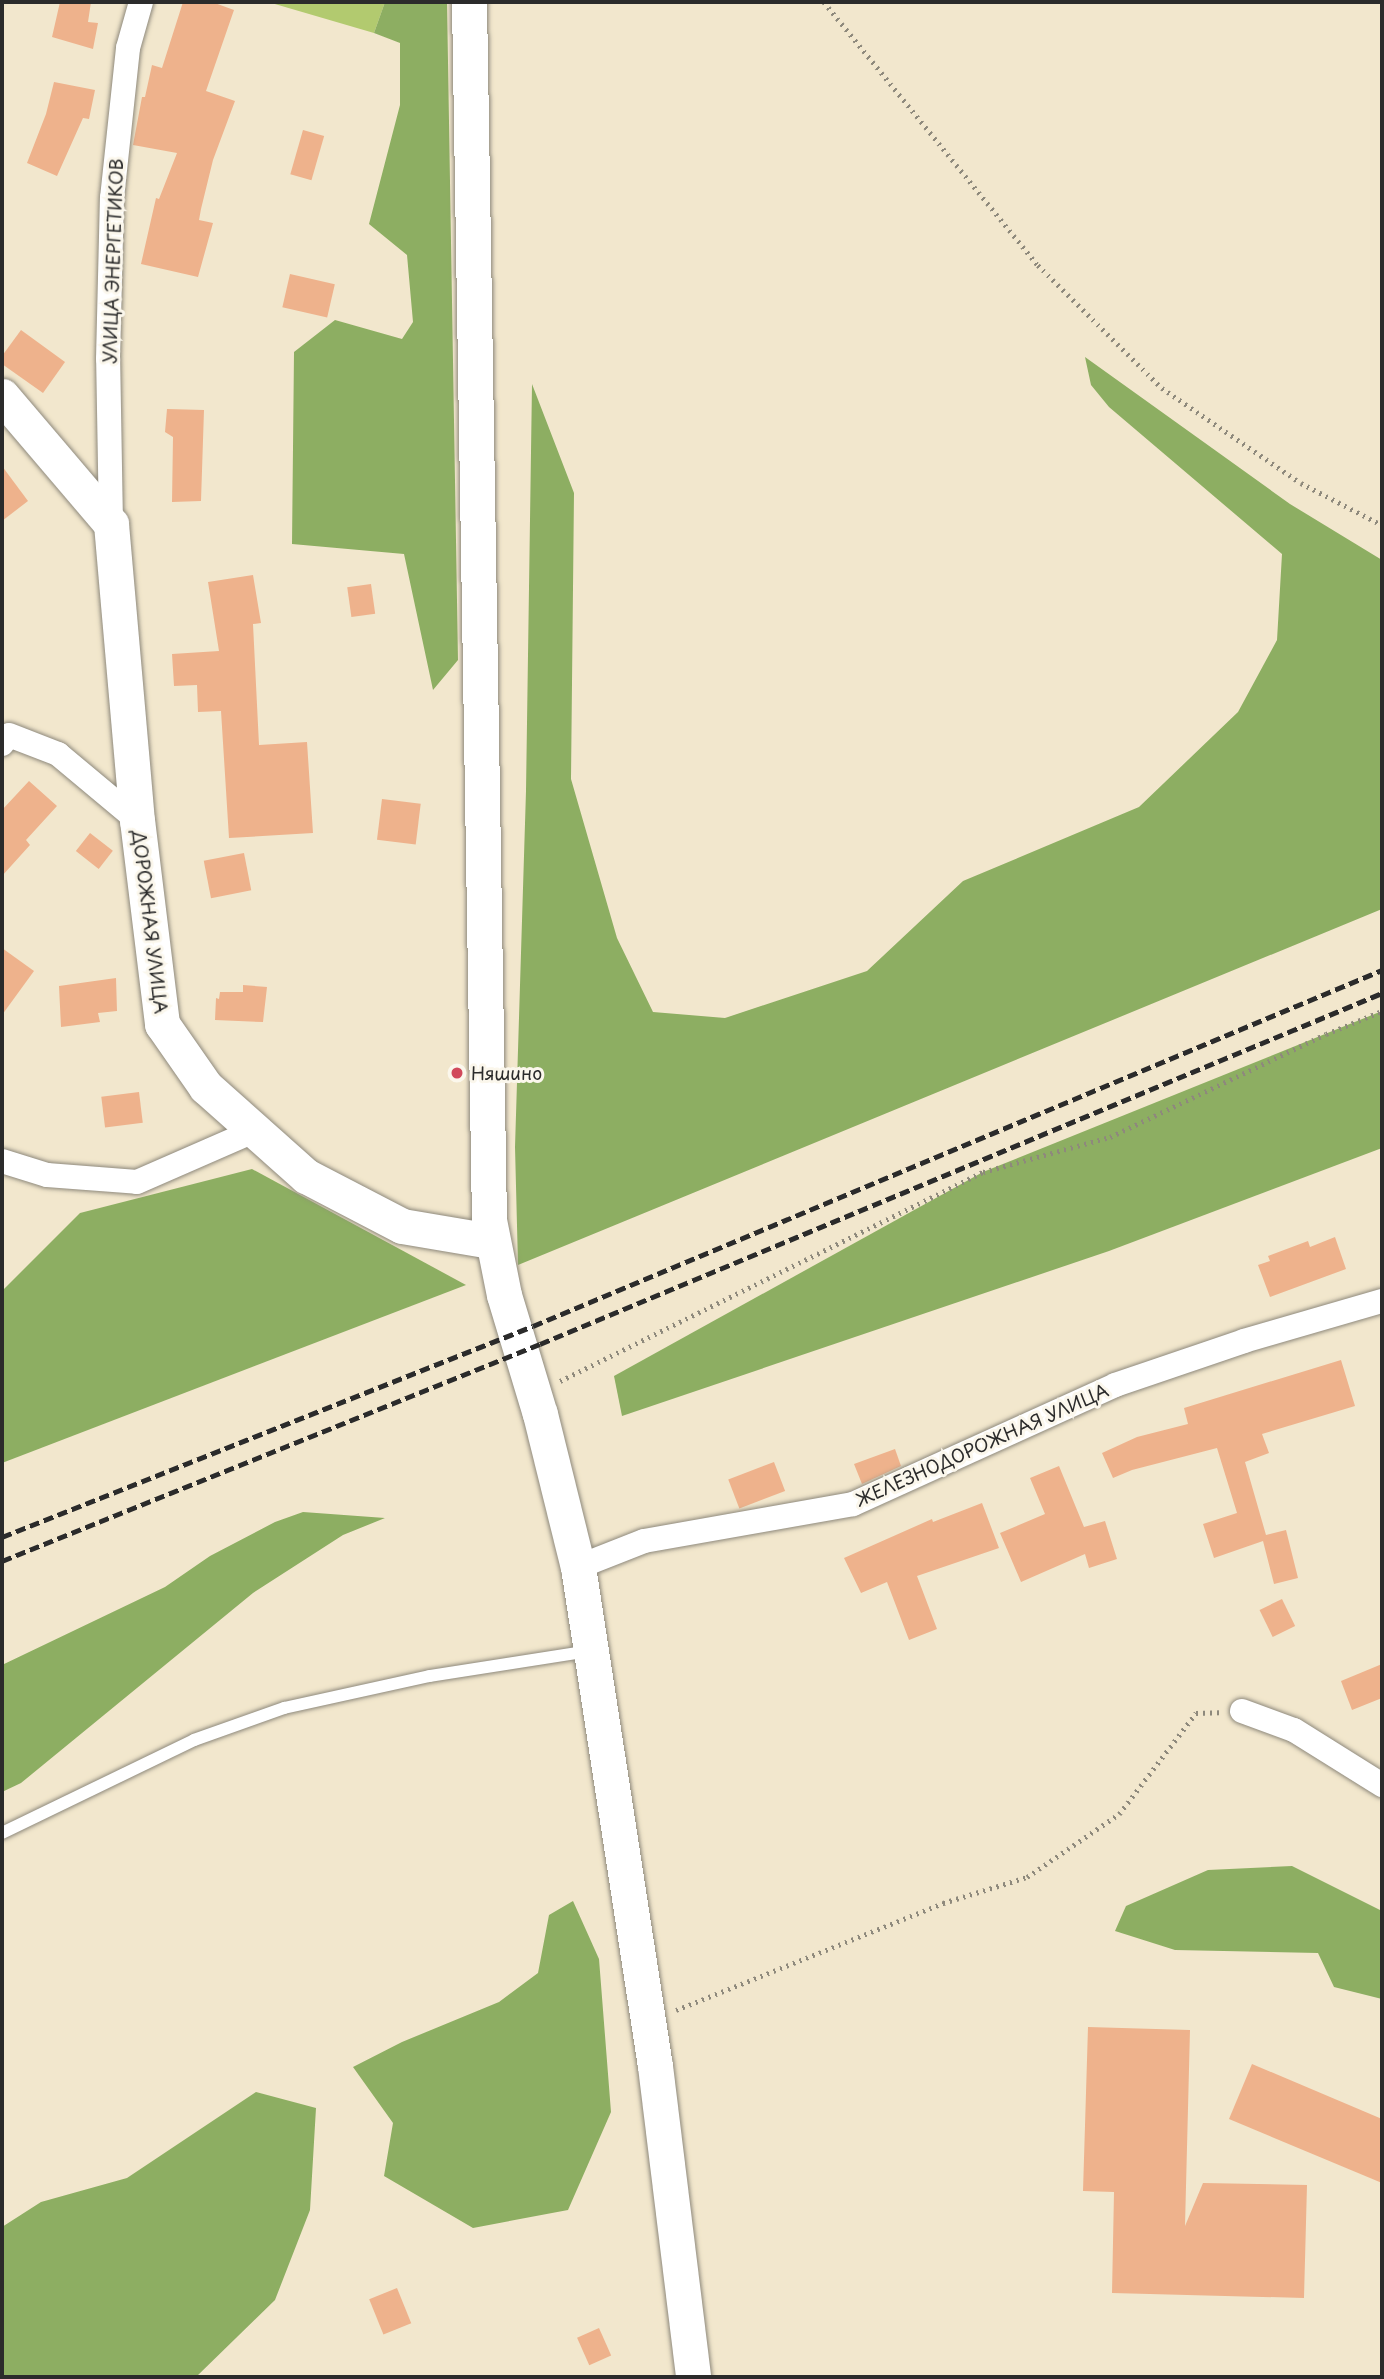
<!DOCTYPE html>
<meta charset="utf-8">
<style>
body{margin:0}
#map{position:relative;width:1384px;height:2379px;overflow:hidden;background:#f2e7cd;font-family:"Playpen Sans",sans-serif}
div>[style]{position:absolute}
.green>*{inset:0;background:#b2ca6f}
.forest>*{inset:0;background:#8dae62}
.building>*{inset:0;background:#eeb28c;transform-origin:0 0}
.path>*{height:4.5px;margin-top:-2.25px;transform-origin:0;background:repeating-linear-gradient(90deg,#8e897c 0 2px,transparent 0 7px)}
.roads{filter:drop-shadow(0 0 2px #8e897c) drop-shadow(0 0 2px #8e897c)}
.lane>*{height:12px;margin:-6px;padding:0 6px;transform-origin:6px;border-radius:6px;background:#fff}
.street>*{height:24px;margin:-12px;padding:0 12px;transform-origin:12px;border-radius:12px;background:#fff}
.secondary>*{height:35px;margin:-17.5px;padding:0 17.5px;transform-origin:17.5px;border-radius:17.5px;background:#fff}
.rail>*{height:5px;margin-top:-2.5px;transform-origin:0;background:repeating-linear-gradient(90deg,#2b2b2b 0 10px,transparent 0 15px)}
.dots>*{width:19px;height:19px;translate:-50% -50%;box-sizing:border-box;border:4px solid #fbf7ec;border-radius:50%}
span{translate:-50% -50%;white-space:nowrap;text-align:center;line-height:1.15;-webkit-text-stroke:6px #fbf7ec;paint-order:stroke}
.street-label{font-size:18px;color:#2b2b2b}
.poi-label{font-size:18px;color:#2b2b2b}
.left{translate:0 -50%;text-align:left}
.frame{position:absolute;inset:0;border:4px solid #2b2b2b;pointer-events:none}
</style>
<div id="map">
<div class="green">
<div style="clip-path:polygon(268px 2px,385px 2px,374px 33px)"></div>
</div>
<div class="forest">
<div style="clip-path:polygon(385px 2px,447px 2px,458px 660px,433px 690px,404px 554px,292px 544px,294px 352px,335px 320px,402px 339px,413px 322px,407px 255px,369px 224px,400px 105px,400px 43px,374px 33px)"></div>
<div style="clip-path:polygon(1085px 357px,1290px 504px,1382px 560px,1382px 909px,518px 1265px,515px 1147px,526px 791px,532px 384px,574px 493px,571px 779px,617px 938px,653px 1012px,725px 1018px,867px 971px,963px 881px,1139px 807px,1238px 712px,1277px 640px,1282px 554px,1109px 407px,1091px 385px)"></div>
<div style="clip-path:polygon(1382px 1011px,1382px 1148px,1109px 1251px,622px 1416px,614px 1376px,983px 1172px)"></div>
<div style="clip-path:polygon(252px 1169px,466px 1285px,2px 1463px,2px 1291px,80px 1213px)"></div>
<div style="clip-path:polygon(303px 1512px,385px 1518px,343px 1535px,253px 1593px,21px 1783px,2px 1792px,2px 1665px,165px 1587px,210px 1556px,275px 1522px)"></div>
<div style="clip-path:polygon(1292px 1866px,1382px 1911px,1382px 1999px,1334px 1987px,1318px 1953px,1175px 1950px,1115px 1931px,1126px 1906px,1208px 1870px)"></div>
<div style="clip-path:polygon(573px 1901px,599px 1959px,611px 2112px,568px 2210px,473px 2228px,384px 2176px,393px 2123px,353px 2067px,402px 2042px,499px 2002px,538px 1973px,549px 1915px)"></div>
<div style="clip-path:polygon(256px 2092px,316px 2108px,310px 2210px,275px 2300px,196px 2377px,2px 2377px,2px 2227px,41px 2202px,127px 2178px)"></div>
</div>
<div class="building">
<div style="clip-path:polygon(60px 2px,91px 2px,88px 22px,98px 23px,93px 49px,52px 37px)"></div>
<div style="clip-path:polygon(183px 2px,212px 2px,234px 10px,206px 91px,235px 101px,213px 160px,201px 209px,199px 220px,213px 223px,198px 277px,141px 264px,156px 198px,159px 199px,177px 153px,133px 145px,142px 97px,145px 97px,152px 65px,162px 68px)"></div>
<div style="clip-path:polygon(54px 82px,95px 90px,89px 119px,83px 118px,57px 176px,27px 163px,46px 114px)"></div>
<div style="left:303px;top:130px;width:22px;height:46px;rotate:16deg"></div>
<div style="left:290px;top:274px;width:46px;height:34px;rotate:13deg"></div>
<div style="clip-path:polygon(21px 330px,65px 362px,43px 393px,2px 364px,2px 356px)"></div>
<div style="clip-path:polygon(167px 409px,204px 410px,201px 501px,172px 502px,173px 437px,165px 432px)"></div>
<div style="clip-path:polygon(2px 466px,28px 501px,2px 521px)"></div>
<div style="clip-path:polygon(253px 575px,261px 623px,253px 624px,259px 745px,307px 742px,313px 833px,229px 838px,221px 711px,198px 712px,197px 685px,174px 686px,172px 654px,219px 651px,208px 582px)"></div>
<div style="left:371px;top:584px;width:30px;height:24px;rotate:82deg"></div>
<div style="clip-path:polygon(29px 781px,57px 806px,26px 840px,30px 845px,2px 876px,2px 810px)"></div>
<div style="left:382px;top:799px;width:39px;height:41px;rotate:7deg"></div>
<div style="left:90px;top:833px;width:29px;height:23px;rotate:38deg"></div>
<div style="left:244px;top:853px;width:38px;height:41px;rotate:79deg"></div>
<div style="clip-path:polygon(2px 948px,34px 971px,2px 1015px)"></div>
<div style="clip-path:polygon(116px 978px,117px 1011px,98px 1013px,100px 1022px,61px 1027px,59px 986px)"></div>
<div style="clip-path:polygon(243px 985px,267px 987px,263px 1022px,215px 1020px,216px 998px,219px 999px,220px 992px,243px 992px)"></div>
<div style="left:139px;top:1092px;width:31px;height:38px;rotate:83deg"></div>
<div style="clip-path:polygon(1335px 1237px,1346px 1269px,1270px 1297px,1258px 1265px,1270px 1261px,1268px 1256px,1308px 1241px,1310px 1247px)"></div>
<div style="clip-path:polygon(1341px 1360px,1355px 1406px,1262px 1434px,1269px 1453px,1245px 1462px,1266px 1535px,1286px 1530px,1298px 1578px,1274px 1584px,1263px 1541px,1214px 1558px,1203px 1524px,1237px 1513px,1217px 1448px,1132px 1470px,1113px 1478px,1102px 1453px,1137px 1437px,1188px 1424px,1184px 1408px)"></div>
<div style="clip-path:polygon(895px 1449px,901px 1466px,862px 1484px,854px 1464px)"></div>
<div style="left:774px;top:1462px;width:31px;height:49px;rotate:69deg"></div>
<div style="clip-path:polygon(1059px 1466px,1084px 1527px,1105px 1521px,1117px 1559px,1089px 1568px,1085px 1554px,1021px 1582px,1000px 1533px,1045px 1514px,1030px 1478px)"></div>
<div style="clip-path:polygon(982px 1503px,999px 1548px,917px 1576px,937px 1629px,909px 1640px,887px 1582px,861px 1593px,844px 1558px,932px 1519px,933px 1522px)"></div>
<div style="left:1282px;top:1599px;width:30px;height:25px;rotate:64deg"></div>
<div style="clip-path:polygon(1382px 1664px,1382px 1698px,1352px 1710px,1341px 1681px)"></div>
<div style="clip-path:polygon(1088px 2027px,1190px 2030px,1185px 2226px,1203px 2183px,1307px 2185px,1304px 2298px,1112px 2293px,1114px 2192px,1083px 2191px)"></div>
<div style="clip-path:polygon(1252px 2064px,1382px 2119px,1382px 2183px,1229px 2119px)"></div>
<div style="left:397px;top:2288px;width:38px;height:30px;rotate:68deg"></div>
<div style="left:599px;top:2328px;width:30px;height:24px;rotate:66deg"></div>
</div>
<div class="path">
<div style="left:824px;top:2px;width:339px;rotate:50.9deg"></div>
<div style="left:1038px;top:265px;width:175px;rotate:44.8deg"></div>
<div style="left:1162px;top:388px;width:168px;rotate:34.4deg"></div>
<div style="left:1301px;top:483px;width:91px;rotate:27.4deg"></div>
<div style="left:560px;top:1381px;width:472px;rotate:-26.3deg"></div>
<div style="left:983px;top:1172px;width:132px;rotate:-15.4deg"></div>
<div style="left:1110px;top:1137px;width:239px;rotate:-25.5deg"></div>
<div style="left:1326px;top:1034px;width:61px;rotate:-22.3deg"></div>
<div style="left:676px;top:2010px;width:288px;rotate:-21.8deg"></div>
<div style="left:943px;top:1903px;width:88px;rotate:-17.2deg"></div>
<div style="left:1027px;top:1877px;width:112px;rotate:-34.4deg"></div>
<div style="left:1119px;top:1814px;width:127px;rotate:-52.7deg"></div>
<div style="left:1196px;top:1713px;width:24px;rotate:-2deg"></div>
</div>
<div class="roads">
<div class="lane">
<div style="left:2px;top:1833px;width:213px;rotate:-25.8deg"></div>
<div style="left:194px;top:1740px;width:96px;rotate:-19.6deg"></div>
<div style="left:284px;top:1708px;width:149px;rotate:-12.4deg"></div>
<div style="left:430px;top:1676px;width:161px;rotate:-8.9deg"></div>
</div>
<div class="street">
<div style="left:111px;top:524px;width:165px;rotate:-91deg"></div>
<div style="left:108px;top:359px;width:161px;rotate:-88.6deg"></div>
<div style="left:112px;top:198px;width:151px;rotate:-83.9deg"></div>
<div style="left:128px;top:48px;width:48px;rotate:-74.2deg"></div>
<div style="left:2px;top:744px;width:11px;rotate:-52deg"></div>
<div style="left:9px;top:735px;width:53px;rotate:21.2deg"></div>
<div style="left:58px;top:754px;width:103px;rotate:39.9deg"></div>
<div style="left:2px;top:1161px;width:47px;rotate:17.3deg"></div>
<div style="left:47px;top:1175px;width:90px;rotate:4.4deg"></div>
<div style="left:137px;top:1182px;width:128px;rotate:-23.6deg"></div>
<div style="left:578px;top:1567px;width:71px;rotate:-21.5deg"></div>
<div style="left:644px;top:1541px;width:212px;rotate:-10deg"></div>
<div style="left:853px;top:1504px;width:288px;rotate:-24.4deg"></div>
<div style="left:1115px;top:1385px;width:136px;rotate:-18.8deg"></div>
<div style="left:1244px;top:1341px;width:144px;rotate:-16.2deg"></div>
<div style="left:1242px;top:1711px;width:55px;rotate:20.1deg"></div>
<div style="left:1294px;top:1730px;width:104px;rotate:32deg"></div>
</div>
<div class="secondary">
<div style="left:469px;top:2px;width:1218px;rotate:89.06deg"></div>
<div style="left:489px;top:1220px;width:76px;rotate:78.7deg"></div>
<div style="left:504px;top:1295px;width:124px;rotate:73.2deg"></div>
<div style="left:540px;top:1414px;width:158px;rotate:76.1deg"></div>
<div style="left:578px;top:1567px;width:505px;rotate:81.23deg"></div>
<div style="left:655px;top:2066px;width:313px;rotate:83deg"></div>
<div style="left:2px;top:396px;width:168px;rotate:49.6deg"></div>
<div style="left:111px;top:524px;width:297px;rotate:85deg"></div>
<div style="left:137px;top:820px;width:206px;rotate:83deg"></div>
<div style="left:162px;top:1024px;width:77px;rotate:55.1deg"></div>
<div style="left:206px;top:1087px;width:134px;rotate:41.7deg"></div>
<div style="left:306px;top:1176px;width:108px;rotate:27.5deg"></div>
<div style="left:402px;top:1226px;width:90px;rotate:9.6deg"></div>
</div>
</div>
<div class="rail">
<div style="left:2px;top:1537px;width:571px;rotate:-21.67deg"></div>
<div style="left:533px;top:1326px;width:921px;rotate:-22.75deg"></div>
<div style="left:2px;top:1561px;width:580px;rotate:-21.97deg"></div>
<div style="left:540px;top:1344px;width:912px;rotate:-22.63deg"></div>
</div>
<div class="dots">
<div style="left:457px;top:1073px;background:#d1495b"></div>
</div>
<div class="street-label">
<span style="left:113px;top:261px;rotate:-88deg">УЛИЦА ЭНЕРГЕТИКОВ</span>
<span style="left:150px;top:922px;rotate:83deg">ДОРОЖНАЯ УЛИЦА</span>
<span style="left:982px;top:1445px;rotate:-24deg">ЖЕЛЕЗНОДОРОЖНАЯ УЛИЦА</span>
</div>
<div class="poi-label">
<span class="left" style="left:471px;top:1073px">Няшино</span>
</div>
<div class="frame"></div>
</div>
